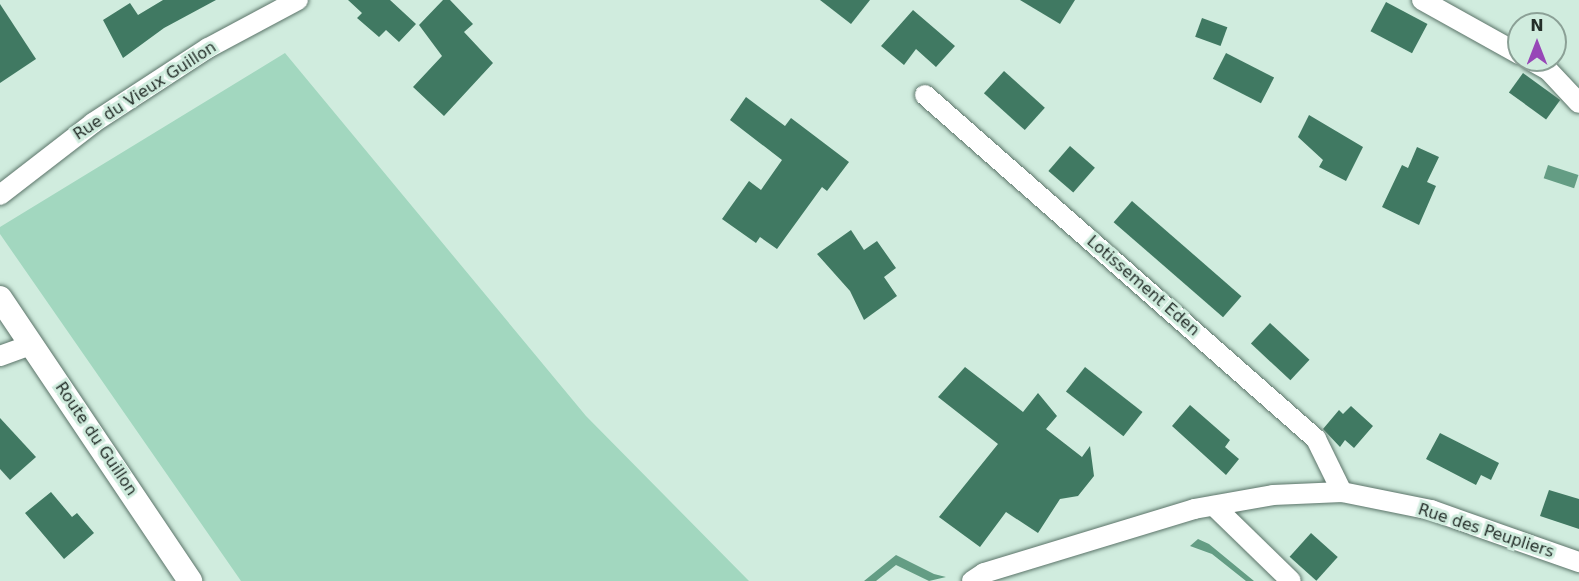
<!DOCTYPE html>
<style>
body{margin:0}
#map{position:relative;width:1579px;height:581px;overflow:hidden;background:#d0ecde;font-family:"DejaVu Sans",sans-serif}
div>[style]{position:absolute}
.green>*{inset:0;background:#a2d7bf}
.water>*{inset:0;background:#649d84;transform-origin:0 0}
.building>*{inset:0;background:#407962;transform-origin:0 0}
.roads{filter:drop-shadow(0 0 2px #5b7469) drop-shadow(0 0 2px #5b7469)}
.minor>*{height:20px;margin:-10px;padding:0 10px;transform-origin:10px;border-radius:10px;background:#fff}
.tertiary>*{height:24px;margin:-12px;padding:0 12px;transform-origin:12px;border-radius:12px;background:#fff}
span{translate:-50% -50%;white-space:nowrap;text-align:center;line-height:1.15;-webkit-text-stroke:6px #d0ecde;paint-order:stroke}
.street-label{font-size:16px;color:#242e29}
.north{position:absolute;left:1507px;top:12px;width:60px;height:60px;box-sizing:border-box;background:#d0ecde;border:2px solid #8ba096;border-radius:50%;rotate:0deg;font-size:16px;font-weight:700;line-height:24px;text-align:center;color:#242e29}
.north::after{content:'';display:block;margin:auto;width:21px;height:27px;background:#9747b7;clip-path:polygon(50% 0,100% 100%,50% 72%,0 100%)}
</style>
<div id="map">
<div class="green">
<div style="clip-path:polygon(285px 53px,586px 416px,749px 581px,241px 581px,0 234px,0 227px)"></div>
</div>
<div class="water">
<div style="left:1548px;top:165px;width:32px;height:14px;rotate:18deg"></div>
<div style="clip-path:polygon(1198px 539px,1209px 544px,1254px 581px,1246px 581px,1212px 554px,1190px 546px)"></div>
<div style="clip-path:polygon(896px 555px,934px 574px,946px 577px,929px 581px,896px 565px,876px 581px,864px 581px)"></div>
</div>
<div class="building">
<div style="clip-path:polygon(163px 0,216px 0,164px 28px,123px 58px,103px 20px,130px 3px,138px 15px)"></div>
<div style="clip-path:polygon(348px 0,390px 0,416px 24px,399px 42px,386px 30px,379px 37px,357px 18px,362px 13px)"></div>
<div style="clip-path:polygon(443px 0,450px 0,473px 24px,464px 32px,493px 63px,444px 116px,413px 87px,442px 56px,419px 25px)"></div>
<div style="clip-path:polygon(820px 0,870px 0,851px 24px)"></div>
<div style="clip-path:polygon(1020px 0,1075px 0,1060px 24px)"></div>
<div style="left:1386px;top:2px;width:47px;height:33px;rotate:28deg"></div>
<div style="clip-path:polygon(0 4px,36px 59px,0 83px)"></div>
<div style="clip-path:polygon(913px 10px,955px 46px,936px 67px,916px 49px,904px 65px,881px 46px)"></div>
<div style="left:1202px;top:18px;width:27px;height:20px;rotate:20deg"></div>
<div style="left:1226px;top:53px;width:54px;height:29px;rotate:27deg"></div>
<div style="left:1004px;top:71px;width:55px;height:30px;rotate:42deg"></div>
<div style="left:1523px;top:73px;width:46px;height:24px;rotate:36deg"></div>
<div style="clip-path:polygon(746px 97px,785px 126px,791px 118px,849px 162px,827px 191px,822px 187px,777px 249px,760px 237px,756px 243px,722px 219px,749px 181px,761px 190px,782px 160px,730px 120px)"></div>
<div style="clip-path:polygon(1309px 115px,1363px 147px,1346px 181px,1319px 167px,1323px 160px,1298px 137px)"></div>
<div style="left:1070px;top:146px;width:33px;height:33px;rotate:41deg"></div>
<div style="clip-path:polygon(1417px 147px,1439px 157px,1427px 182px,1436px 186px,1419px 225px,1382px 207px,1402px 165px,1408px 168px)"></div>
<div style="left:1132px;top:201px;width:145px;height:28px;rotate:41deg"></div>
<div style="clip-path:polygon(851px 230px,864px 250px,877px 241px,896px 268px,884px 277px,897px 296px,864px 320px,850px 291px,817px 254px)"></div>
<div style="left:1270px;top:323px;width:54px;height:28px;rotate:43deg"></div>
<div style="clip-path:polygon(965px 367px,1023px 412px,1038px 393px,1057px 416px,1046px 429px,1082px 457px,1090px 446px,1094px 476px,1078px 496px,1060px 499px,1038px 533px,1006px 512px,980px 547px,939px 517px,998px 444px,938px 397px)"></div>
<div style="left:1085px;top:367px;width:73px;height:31px;rotate:38deg"></div>
<div style="clip-path:polygon(1190px 405px,1230px 440px,1225px 447px,1239px 459px,1226px 475px,1172px 426px)"></div>
<div style="clip-path:polygon(1351px 406px,1373px 426px,1354px 448px,1345px 440px,1340px 447px,1323px 429px,1339px 410px,1343px 414px)"></div>
<div style="clip-path:polygon(0 418px,36px 457px,10px 480px,0 469px)"></div>
<div style="clip-path:polygon(1440px 433px,1499px 463px,1491px 480px,1481px 475px,1476px 485px,1426px 459px)"></div>
<div style="clip-path:polygon(1549px 490px,1579px 499px,1579px 529px,1540px 516px)"></div>
<div style="clip-path:polygon(51px 492px,72px 517px,77px 513px,94px 533px,64px 559px,25px 513px)"></div>
<div style="left:1311px;top:533px;width:36px;height:32px;rotate:42deg"></div>
</div>
<div class="roads">
<div class="minor">
<div style="left:1422px;top:0;width:111px;rotate:29.1deg"></div>
<div style="left:1530px;top:60px;width:21px;rotate:29deg"></div>
<div style="left:1548px;top:70px;width:45px;rotate:46.8deg"></div>
<div style="left:925px;top:95px;width:521px;rotate:41.34deg"></div>
<div style="left:1316px;top:439px;width:59px;rotate:63.9deg"></div>
<div style="left:0;top:195px;width:118px;rotate:-37.7deg"></div>
<div style="left:93px;top:123px;width:137px;rotate:-33.1deg"></div>
<div style="left:208px;top:48px;width:102px;rotate:-28.1deg"></div>
<div style="left:0;top:356px;width:35px;rotate:-20deg"></div>
<div style="left:1214px;top:506px;width:107px;rotate:44.2deg"></div>
<div style="left:972px;top:581px;width:14px;rotate:-34deg"></div>
<div style="left:984px;top:573px;width:220px;rotate:-16.9deg"></div>
<div style="left:1194px;top:509px;width:80px;rotate:-10deg"></div>
<div style="left:1273px;top:495px;width:69px;rotate:-2.5deg"></div>
<div style="left:1342px;top:492px;width:91px;rotate:11.4deg"></div>
<div style="left:1431px;top:510px;width:157px;rotate:19.4deg"></div>
</div>
<div class="tertiary">
<div style="left:0;top:298px;width:341px;rotate:56.1deg"></div>
</div>
</div>
<div class="street-label">
<span style="left:145px;top:91px;rotate:-33deg">Rue du Vieux Guillon</span>
<span style="left:1143px;top:286px;rotate:41deg">Lotissement Eden</span>
<span style="left:96px;top:439px;rotate:56deg">Route du Guillon</span>
<span style="left:1486px;top:531px;rotate:18deg">Rue des Peupliers</span>
</div>
<div class="north">N</div>
</div>
